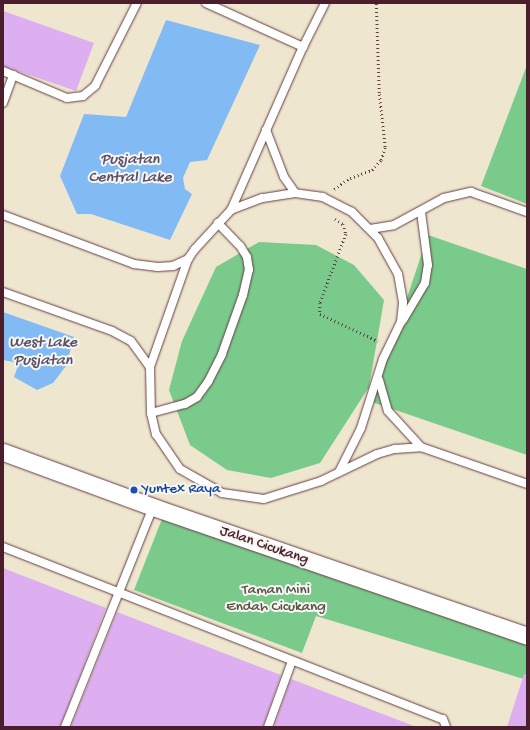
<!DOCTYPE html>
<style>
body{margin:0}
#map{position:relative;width:530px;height:730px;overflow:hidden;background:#efe6cf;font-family:"Gochi Hand",sans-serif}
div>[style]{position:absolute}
.green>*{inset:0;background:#7aca8b}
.water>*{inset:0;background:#82bbf3}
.building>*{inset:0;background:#ddaef0}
.path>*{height:2.5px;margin-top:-1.25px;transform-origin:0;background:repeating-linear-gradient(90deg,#633d44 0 1px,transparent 0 4px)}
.roads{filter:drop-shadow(0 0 1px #633d44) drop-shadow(0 0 1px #633d44)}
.service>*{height:8px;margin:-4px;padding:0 4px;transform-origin:4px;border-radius:4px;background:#fff}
.minor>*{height:17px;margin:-8.5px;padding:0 8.5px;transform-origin:8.5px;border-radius:8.5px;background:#fff}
.dots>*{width:11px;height:11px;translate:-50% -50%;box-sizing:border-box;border:2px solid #f6f6f2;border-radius:50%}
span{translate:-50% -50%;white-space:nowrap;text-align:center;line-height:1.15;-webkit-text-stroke:4px #f6f6f2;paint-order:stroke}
.transit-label{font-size:15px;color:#164399}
.left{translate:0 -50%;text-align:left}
.street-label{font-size:15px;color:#4a1f2b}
.park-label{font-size:15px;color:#585248}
.water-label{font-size:16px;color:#5b4e67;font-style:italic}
.frame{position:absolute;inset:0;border:4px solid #4a1f2b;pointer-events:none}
</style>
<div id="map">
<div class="green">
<div style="clip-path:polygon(527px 65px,527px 204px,481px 186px)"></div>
<div style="clip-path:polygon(428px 235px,527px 269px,527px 455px,372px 402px)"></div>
<div style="clip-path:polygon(259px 242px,316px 245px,354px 265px,384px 300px,369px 387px,320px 463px,271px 478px,227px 470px,190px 445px,169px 390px,182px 341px,216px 267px)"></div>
<div style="clip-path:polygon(162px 519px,527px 634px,527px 680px,316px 616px,302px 653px,134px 590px)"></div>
</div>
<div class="water">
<div style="clip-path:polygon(166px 20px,260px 45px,207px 160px,190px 162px,183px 178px,185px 189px,192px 194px,170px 240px,91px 214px,77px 214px,60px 176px,84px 114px,126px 117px)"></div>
<div style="clip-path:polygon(3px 312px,74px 337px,66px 366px,53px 383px,37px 390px,14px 377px,19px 363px,3px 360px)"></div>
</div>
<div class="building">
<div style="clip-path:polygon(3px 11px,94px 43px,76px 91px,3px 66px)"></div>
<div style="clip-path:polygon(3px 568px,106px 608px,60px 727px,3px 727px)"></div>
<div style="clip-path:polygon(117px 612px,281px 675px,263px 727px,71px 727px)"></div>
<div style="clip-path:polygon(524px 674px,527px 675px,527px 727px,507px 727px)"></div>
<div style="clip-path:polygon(291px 679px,414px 726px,414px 727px,274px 727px)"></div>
</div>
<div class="path">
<div style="left:334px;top:189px;width:19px;rotate:-35deg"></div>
<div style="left:350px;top:178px;width:23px;rotate:-20deg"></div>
<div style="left:372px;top:170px;width:13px;rotate:-48deg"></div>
<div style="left:381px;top:160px;width:14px;rotate:-73deg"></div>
<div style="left:385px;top:147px;width:54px;rotate:-96.3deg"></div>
<div style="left:379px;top:93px;width:90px;rotate:-91.9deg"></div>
<div style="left:335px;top:219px;width:9px;rotate:32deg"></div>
<div style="left:343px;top:224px;width:10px;rotate:73deg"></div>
<div style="left:346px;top:234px;width:74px;rotate:110.6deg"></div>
<div style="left:320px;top:303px;width:11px;rotate:90deg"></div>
<div style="left:320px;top:314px;width:64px;rotate:25deg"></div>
</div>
<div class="roads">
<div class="service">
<div style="left:206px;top:3px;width:107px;rotate:24.4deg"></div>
<div style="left:303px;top:47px;width:49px;rotate:-63.4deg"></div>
<div style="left:3px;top:71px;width:69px;rotate:22.9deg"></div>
<div style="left:67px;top:98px;width:16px;rotate:-7deg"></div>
<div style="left:83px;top:96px;width:16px;rotate:-40deg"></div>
<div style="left:95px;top:86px;width:93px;rotate:-63.2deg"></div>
<div style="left:3px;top:103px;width:30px;rotate:-70deg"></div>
<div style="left:266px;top:130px;width:50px;rotate:69deg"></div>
<div style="left:284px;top:177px;width:19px;rotate:55deg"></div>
<div style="left:231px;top:210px;width:178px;rotate:-66.2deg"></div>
<div style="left:3px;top:215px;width:140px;rotate:20.5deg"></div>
<div style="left:134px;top:264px;width:24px;rotate:7deg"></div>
<div style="left:158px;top:267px;width:15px;rotate:-4deg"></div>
<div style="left:173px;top:266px;width:17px;rotate:-25deg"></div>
<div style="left:370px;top:229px;width:24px;rotate:-9deg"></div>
<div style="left:394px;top:225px;width:57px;rotate:-28.4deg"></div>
<div style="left:444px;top:198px;width:28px;rotate:-13deg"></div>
<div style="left:471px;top:192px;width:59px;rotate:19.7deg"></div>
<div style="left:3px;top:292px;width:116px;rotate:19.7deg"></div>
<div style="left:112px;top:331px;width:21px;rotate:28deg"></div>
<div style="left:131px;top:341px;width:32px;rotate:54deg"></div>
<div style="left:403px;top:320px;width:43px;rotate:-59.3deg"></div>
<div style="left:425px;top:283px;width:18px;rotate:-81deg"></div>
<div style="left:428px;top:265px;width:53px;rotate:-97.5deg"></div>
<div style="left:379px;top:380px;width:32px;rotate:74deg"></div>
<div style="left:388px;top:411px;width:49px;rotate:47.5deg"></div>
<div style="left:151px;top:413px;width:35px;rotate:-15deg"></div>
<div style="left:185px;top:404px;width:14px;rotate:-30deg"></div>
<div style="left:197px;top:397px;width:19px;rotate:-54deg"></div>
<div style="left:208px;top:382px;width:31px;rotate:-63deg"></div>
<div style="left:222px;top:354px;width:63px;rotate:-70.4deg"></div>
<div style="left:243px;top:295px;width:26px;rotate:-77deg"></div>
<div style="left:249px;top:270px;width:13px;rotate:-99deg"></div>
<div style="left:247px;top:257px;width:13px;rotate:-122deg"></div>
<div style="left:240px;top:246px;width:32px;rotate:-134deg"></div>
<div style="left:339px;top:472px;width:49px;rotate:-63.4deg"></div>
<div style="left:361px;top:428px;width:72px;rotate:-72.3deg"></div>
<div style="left:383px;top:359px;width:41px;rotate:-64.1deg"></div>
<div style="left:401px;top:322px;width:20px;rotate:-84deg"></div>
<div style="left:403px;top:302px;width:28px;rotate:-100deg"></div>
<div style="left:398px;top:274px;width:41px;rotate:-119.1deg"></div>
<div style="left:378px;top:238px;width:37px;rotate:-135deg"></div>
<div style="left:352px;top:212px;width:33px;rotate:-153deg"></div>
<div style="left:323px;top:197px;width:28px;rotate:-172deg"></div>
<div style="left:295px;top:193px;width:33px;rotate:171deg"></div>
<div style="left:262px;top:198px;width:33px;rotate:159deg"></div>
<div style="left:231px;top:210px;width:53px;rotate:132.7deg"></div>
<div style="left:195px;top:249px;width:12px;rotate:125deg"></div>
<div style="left:188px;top:259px;width:114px;rotate:109.4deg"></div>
<div style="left:150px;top:367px;width:46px;rotate:88.8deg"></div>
<div style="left:151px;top:413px;width:22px;rotate:77deg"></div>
<div style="left:156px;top:434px;width:42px;rotate:55.6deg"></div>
<div style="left:180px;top:469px;width:48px;rotate:29.7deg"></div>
<div style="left:222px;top:493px;width:42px;rotate:8.1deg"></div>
<div style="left:264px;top:499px;width:60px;rotate:-17.5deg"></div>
<div style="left:321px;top:481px;width:62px;rotate:-25.7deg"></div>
<div style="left:377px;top:454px;width:19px;rotate:-16deg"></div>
<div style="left:395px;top:449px;width:26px;rotate:-4deg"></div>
<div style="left:421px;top:447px;width:112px;rotate:19.2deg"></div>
<div style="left:3px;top:547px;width:472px;rotate:21.4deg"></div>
<div style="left:443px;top:719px;width:9px;rotate:69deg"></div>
<div style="left:65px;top:727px;width:237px;rotate:-68.2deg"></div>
<div style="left:268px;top:727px;width:70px;rotate:-70deg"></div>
</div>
<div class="minor">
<div style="left:3px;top:452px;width:160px;rotate:20.1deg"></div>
<div style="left:153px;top:507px;width:396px;rotate:19deg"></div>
</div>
</div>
<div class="dots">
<div style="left:134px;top:490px;background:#1a4fb4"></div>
</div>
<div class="transit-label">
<span class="left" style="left:142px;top:490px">Yuntex Raya</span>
</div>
<div class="street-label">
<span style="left:264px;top:546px;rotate:19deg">Jalan Cicukang</span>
</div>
<div class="park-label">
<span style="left:276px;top:599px">Taman Mini<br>Endah Cicukang</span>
</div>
<div class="water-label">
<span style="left:130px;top:170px">Pusjatan<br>Central Lake</span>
<span style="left:43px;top:353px">West Lake<br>Pusjatan</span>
</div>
<div class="frame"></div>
</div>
